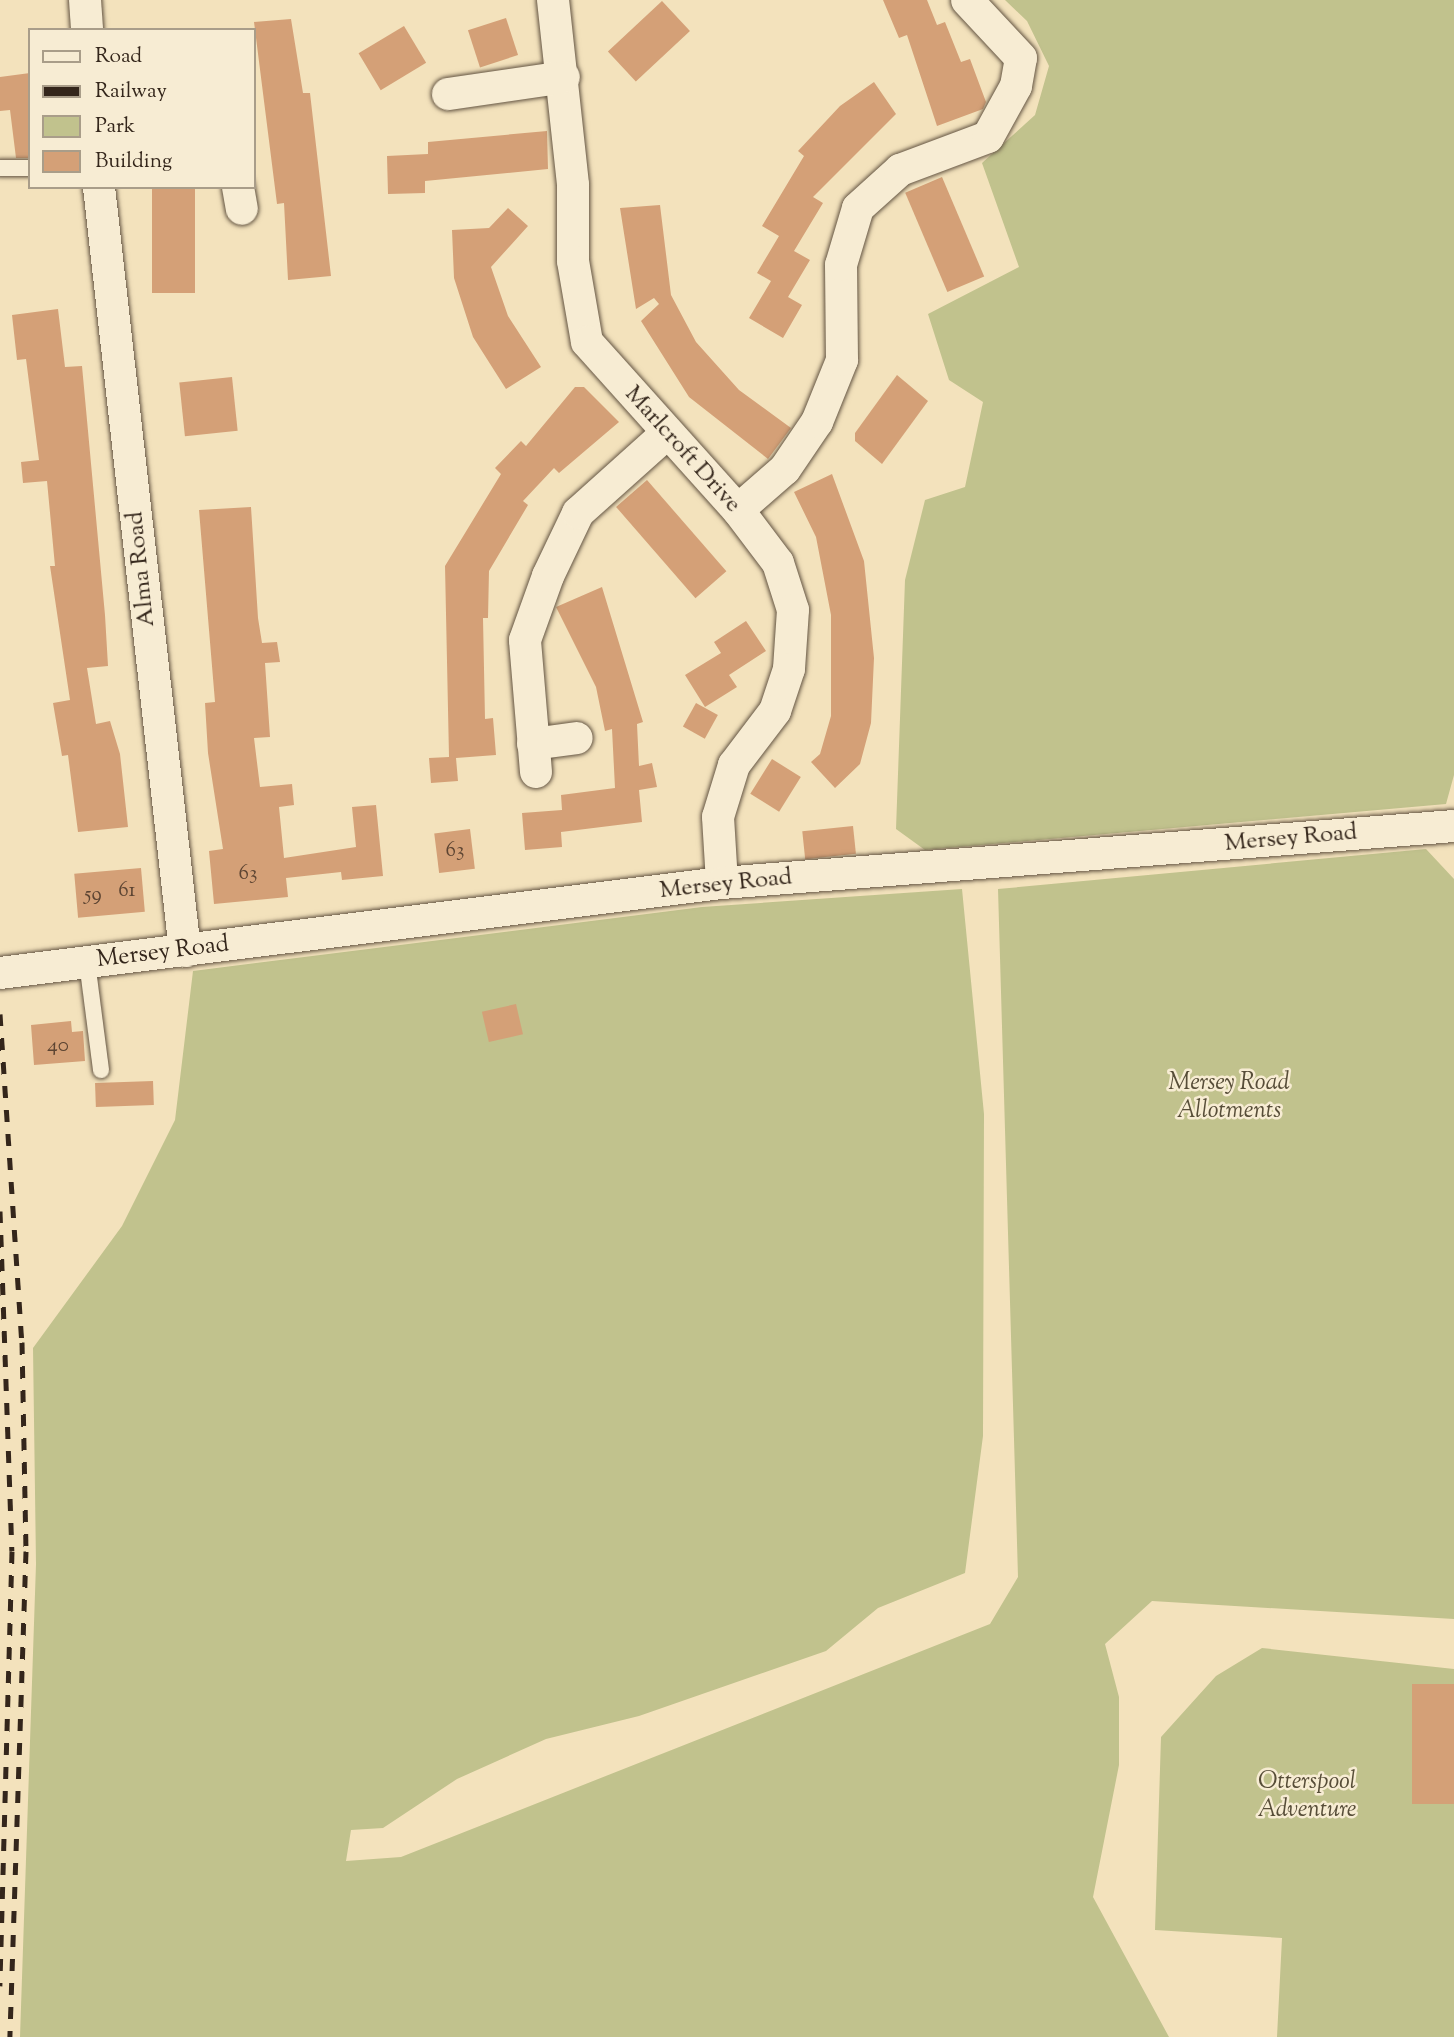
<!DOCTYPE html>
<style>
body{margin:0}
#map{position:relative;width:1454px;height:2037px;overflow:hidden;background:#f3e2bc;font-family:"Sorts Mill Goudy",serif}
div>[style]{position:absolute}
.green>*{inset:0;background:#c1c28d}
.building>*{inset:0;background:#d4a077;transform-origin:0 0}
.roads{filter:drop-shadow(0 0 2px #645543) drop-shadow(0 0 2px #645543)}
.service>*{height:16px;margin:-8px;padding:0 8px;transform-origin:8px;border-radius:8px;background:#f7ecd3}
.minor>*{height:32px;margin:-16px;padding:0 16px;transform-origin:16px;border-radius:16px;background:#f7ecd3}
.rail>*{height:5px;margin-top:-2.5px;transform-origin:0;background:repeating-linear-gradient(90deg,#34261b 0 12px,transparent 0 24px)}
span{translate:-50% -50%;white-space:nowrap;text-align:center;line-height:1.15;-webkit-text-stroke:5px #f7ecd3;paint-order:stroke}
.number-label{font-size:21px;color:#5c4432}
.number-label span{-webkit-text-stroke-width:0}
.street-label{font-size:24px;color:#34261b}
.park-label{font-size:24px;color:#574d38;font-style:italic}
.legend{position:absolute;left:28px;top:28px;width:228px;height:161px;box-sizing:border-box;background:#f7ecd3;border:2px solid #a99d89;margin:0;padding:9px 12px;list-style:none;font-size:21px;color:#34261b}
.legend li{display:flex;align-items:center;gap:14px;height:35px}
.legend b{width:35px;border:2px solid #a99d89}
</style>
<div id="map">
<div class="green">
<div style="clip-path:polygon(1005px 0,1454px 0,1454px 775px,1446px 804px,925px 850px,896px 829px,905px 580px,925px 500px,965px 487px,983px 402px,949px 380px,928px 314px,1019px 267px,982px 163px,1035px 115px,1049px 66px,1027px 21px)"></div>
<div style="clip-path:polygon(1426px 849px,1454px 879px,1454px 1619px,1152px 1601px,1105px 1644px,1119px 1697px,1119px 1765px,1093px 1897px,1169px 2037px,20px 2037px,36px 1564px,33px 1348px,122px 1226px,175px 1120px,193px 971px,702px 907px,962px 889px,984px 1114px,983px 1436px,965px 1573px,878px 1608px,826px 1651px,639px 1716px,546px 1739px,457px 1779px,383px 1828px,351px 1830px,346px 1861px,401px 1857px,990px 1624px,1018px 1577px,998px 889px)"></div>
<div style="clip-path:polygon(1262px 1648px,1454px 1669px,1454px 2037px,1277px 2037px,1282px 1938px,1155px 1930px,1161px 1737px,1216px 1676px)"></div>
</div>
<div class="building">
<div style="clip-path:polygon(883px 0,927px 0,937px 25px,945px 22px,961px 62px,970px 59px,986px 102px,983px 109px,937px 126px,907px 35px,899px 38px)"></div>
<div style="left:662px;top:1px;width:41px;height:74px;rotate:47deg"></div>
<div style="left:506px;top:18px;width:39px;height:40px;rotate:72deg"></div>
<div style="clip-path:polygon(291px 19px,303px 93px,310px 93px,331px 276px,288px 280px,284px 203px,277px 204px,254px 22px)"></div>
<div style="left:404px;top:26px;width:43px;height:53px;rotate:59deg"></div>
<div style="clip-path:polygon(30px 73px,30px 158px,16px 158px,10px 110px,0 111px,0 77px)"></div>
<div style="clip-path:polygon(874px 82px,896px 114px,813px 197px,823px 203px,794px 251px,810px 260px,788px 297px,802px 305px,783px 338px,749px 318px,771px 281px,757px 273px,779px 236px,762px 226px,804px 156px,798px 151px,840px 106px)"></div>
<div style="clip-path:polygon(547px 131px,548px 169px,425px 181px,425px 193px,388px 194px,387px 156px,428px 154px,428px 142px)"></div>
<div style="left:942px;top:177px;width:108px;height:40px;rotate:67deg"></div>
<div style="left:152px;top:187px;width:43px;height:106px"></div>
<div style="clip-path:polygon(660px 205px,671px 295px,696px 342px,739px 390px,791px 428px,768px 459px,689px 397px,641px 321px,659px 304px,654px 298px,636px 309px,620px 208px)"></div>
<div style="clip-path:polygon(508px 208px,528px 226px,491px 267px,508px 316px,541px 367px,506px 389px,473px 337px,454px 278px,452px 230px,489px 228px)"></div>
<div style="clip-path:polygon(58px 309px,65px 367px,82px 366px,105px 615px,108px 666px,87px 668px,96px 724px,110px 721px,120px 754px,128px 827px,78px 832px,68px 755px,62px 756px,53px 703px,70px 700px,50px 566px,55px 566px,47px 481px,23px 483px,21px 462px,39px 460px,26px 359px,17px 360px,12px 315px)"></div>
<div style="clip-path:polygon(897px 375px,928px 401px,882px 464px,855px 441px,855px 433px)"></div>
<div style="left:232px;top:377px;width:54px;height:53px;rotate:84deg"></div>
<div style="clip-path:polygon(575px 387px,584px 387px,619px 422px,559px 473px,554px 468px,523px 501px,528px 505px,489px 571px,488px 618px,483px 618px,485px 719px,493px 718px,496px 755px,456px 758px,458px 781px,431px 783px,429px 758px,449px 757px,445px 566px,501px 474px,495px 468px,521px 441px,526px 446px)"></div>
<div style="clip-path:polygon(832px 474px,864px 561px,874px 658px,871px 723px,860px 764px,835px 788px,811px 762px,820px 754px,831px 716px,831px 615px,816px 537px,794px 492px)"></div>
<div style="left:647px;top:480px;width:121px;height:41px;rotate:49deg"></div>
<div style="clip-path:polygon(251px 507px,258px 618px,262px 643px,277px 642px,280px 662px,265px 663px,270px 737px,254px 738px,260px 787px,292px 784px,294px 805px,279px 807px,284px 858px,356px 847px,352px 807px,376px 805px,383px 876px,342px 880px,341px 872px,286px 878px,288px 897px,214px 904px,209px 851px,223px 849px,208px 753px,205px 703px,215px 702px,199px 510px)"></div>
<div style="clip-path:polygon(602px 587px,643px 722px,637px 724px,639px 766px,652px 763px,657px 787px,639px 790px,642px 822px,561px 832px,562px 847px,525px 850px,522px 813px,562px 810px,561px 795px,615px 788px,612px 729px,605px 731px,596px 687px,556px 607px)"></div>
<div style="clip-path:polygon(746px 621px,766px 651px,729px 675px,737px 687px,705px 707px,685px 675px,721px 653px,714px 642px)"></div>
<div style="left:696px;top:703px;width:25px;height:27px;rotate:29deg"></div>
<div style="left:772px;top:759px;width:34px;height:41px;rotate:32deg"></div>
<div style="left:853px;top:826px;width:28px;height:51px;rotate:84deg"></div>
<div style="left:470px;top:829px;width:40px;height:36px;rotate:83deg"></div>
<div style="left:141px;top:868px;width:44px;height:67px;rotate:85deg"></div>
<div style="left:516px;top:1004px;width:31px;height:35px;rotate:77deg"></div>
<div style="clip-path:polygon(71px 1021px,72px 1032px,83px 1031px,85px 1061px,34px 1065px,31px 1025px)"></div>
<div style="left:153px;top:1081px;width:24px;height:58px;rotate:88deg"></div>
<div style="left:1412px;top:1684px;width:42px;height:120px"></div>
</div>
<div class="roads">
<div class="service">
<div style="left:0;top:168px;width:30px"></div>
<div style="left:87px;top:962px;width:109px;rotate:82.6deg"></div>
</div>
<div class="minor">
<div style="left:85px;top:0;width:30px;rotate:86deg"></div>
<div style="left:553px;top:0;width:186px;rotate:83.8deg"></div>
<div style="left:573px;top:185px;width:76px;rotate:90deg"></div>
<div style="left:573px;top:261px;width:82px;rotate:80.2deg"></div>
<div style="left:587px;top:342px;width:226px;rotate:48.1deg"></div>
<div style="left:738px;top:510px;width:66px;rotate:53deg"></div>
<div style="left:778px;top:563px;width:49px;rotate:72.3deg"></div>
<div style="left:793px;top:610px;width:59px;rotate:93.9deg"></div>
<div style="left:789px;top:669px;width:44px;rotate:108.4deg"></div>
<div style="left:775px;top:711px;width:68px;rotate:127.2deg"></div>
<div style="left:734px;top:765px;width:54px;rotate:107.1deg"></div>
<div style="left:718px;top:817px;width:66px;rotate:86.5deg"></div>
<div style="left:448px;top:94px;width:117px;rotate:-8.3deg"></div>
<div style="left:99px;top:187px;width:769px;rotate:83.58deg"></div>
<div style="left:238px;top:187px;width:22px;rotate:80deg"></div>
<div style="left:738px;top:510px;width:62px;rotate:-41.1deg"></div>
<div style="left:785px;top:469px;width:57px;rotate:-55.8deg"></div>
<div style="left:817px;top:422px;width:67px;rotate:-68deg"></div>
<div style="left:842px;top:360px;width:95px;rotate:-90.6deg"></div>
<div style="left:841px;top:265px;width:59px;rotate:-73.4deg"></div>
<div style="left:858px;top:208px;width:57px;rotate:-42.1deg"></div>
<div style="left:900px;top:170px;width:94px;rotate:-20.6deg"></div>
<div style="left:988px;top:137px;width:58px;rotate:-61.2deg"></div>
<div style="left:1016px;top:86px;width:28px;rotate:-80deg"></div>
<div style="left:1021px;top:58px;width:79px;rotate:-133deg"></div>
<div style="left:533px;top:744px;width:44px;rotate:-7.8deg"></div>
<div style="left:536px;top:772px;width:132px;rotate:-94.8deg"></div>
<div style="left:525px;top:640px;width:68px;rotate:-70.2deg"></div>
<div style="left:548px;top:576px;width:70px;rotate:-64.5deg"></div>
<div style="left:578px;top:513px;width:118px;rotate:-41.9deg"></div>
<div style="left:0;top:973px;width:728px;rotate:-7.11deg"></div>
<div style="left:722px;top:883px;width:734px;rotate:-4.45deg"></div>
</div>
</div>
<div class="rail">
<div style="left:0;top:1014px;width:329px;rotate:86.2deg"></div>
<div style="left:22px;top:1342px;width:209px;rotate:88.9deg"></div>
<div style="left:26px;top:1551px;width:486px;rotate:91.9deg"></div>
<div style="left:0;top:1211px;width:340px;rotate:88deg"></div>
<div style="left:12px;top:1551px;width:435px;rotate:91.6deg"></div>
</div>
<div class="number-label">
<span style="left:455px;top:851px">63</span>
<span style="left:248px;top:874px">63</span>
<span style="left:127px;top:891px">61</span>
<span style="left:93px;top:895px">59</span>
<span style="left:58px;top:1046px">40</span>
</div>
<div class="street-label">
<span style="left:682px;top:450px;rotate:48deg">Marlcroft Drive</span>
<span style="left:142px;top:569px;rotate:-96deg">Alma Road</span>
<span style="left:1291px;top:839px;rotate:-5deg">Mersey Road</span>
<span style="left:726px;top:885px;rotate:-6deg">Mersey Road</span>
<span style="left:163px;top:953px;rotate:-7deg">Mersey Road</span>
</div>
<div class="park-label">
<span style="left:1229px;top:1098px">Mersey Road<br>Allotments</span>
<span style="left:1307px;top:1797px">Otterspool<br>Adventure</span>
</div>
<ul class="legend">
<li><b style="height:9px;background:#f7ecd3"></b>Road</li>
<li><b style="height:9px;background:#34261b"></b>Railway</li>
<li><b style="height:19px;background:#c1c28d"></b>Park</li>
<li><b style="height:19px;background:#d4a077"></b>Building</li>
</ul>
</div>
